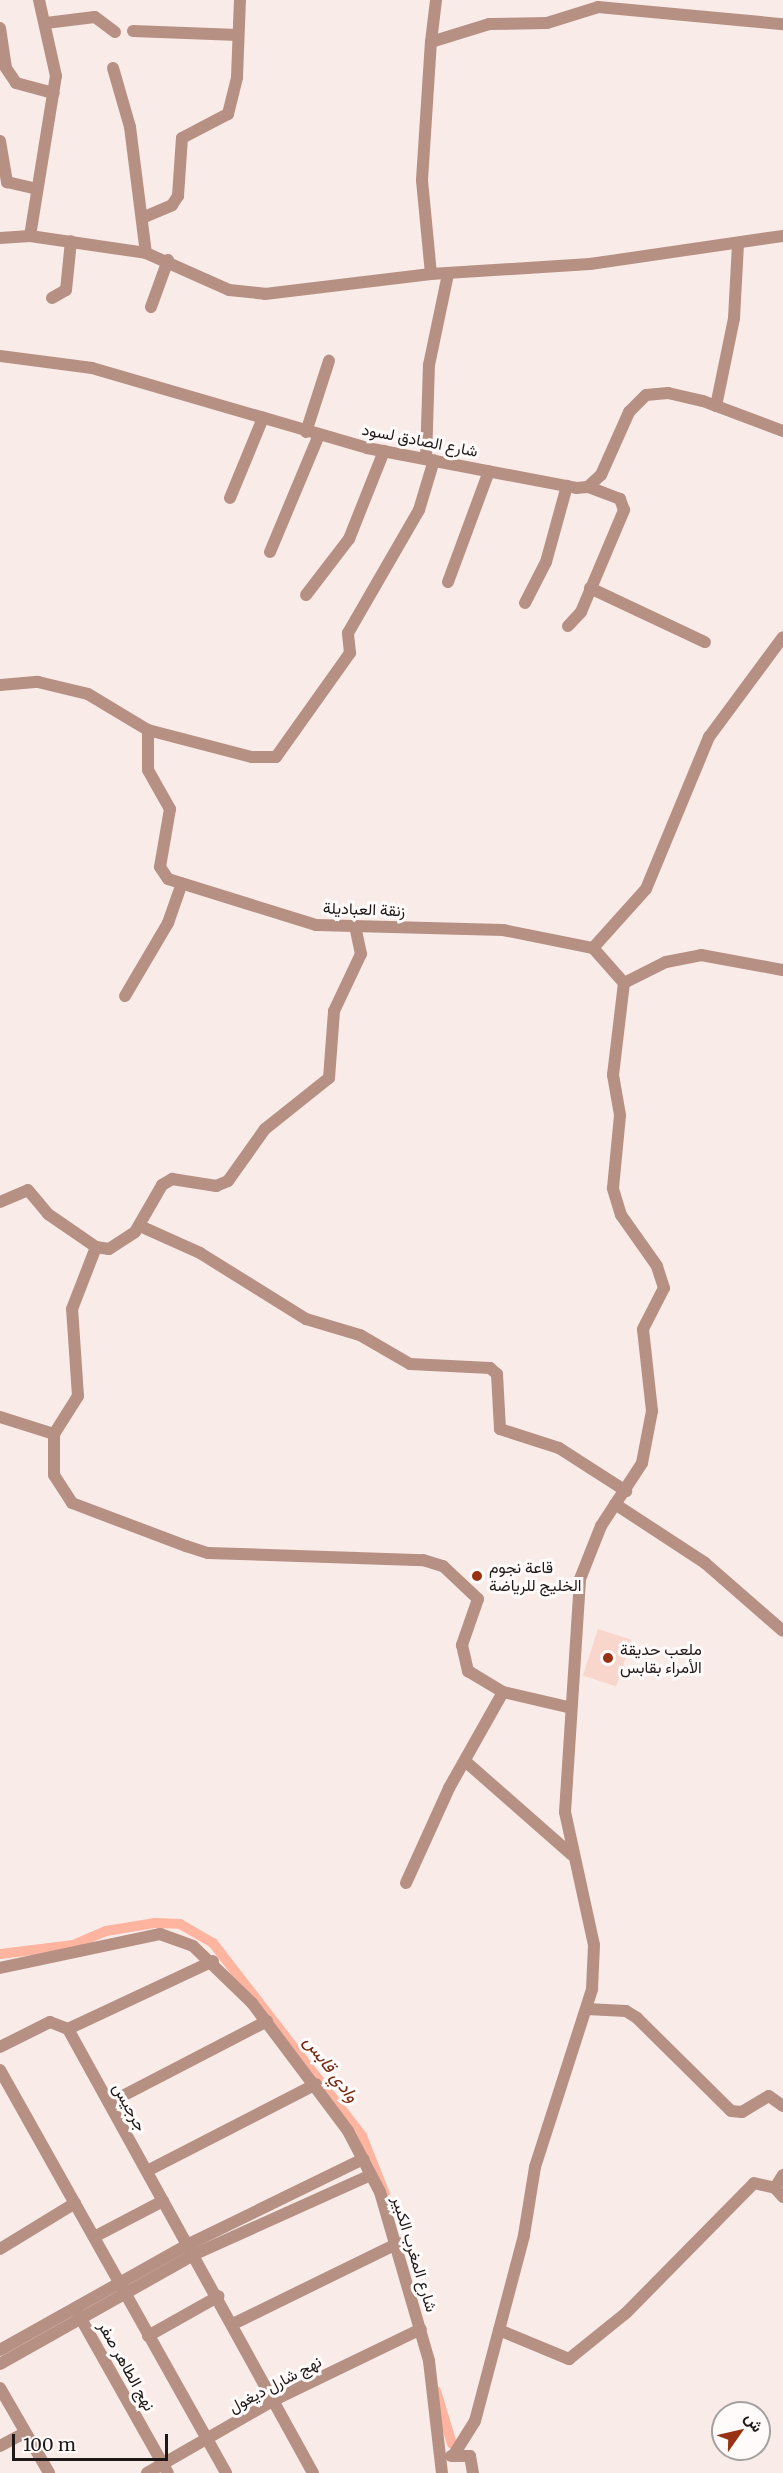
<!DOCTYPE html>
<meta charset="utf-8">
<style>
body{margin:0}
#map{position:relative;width:783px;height:2473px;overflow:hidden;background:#f9ebe8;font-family:Merriweather,Vazirmatn,serif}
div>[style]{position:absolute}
.green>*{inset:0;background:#f9d6cc;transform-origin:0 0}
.canal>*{height:10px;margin:-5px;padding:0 5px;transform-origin:5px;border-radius:5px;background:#feb49f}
.minor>*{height:12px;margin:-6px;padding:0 6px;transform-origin:6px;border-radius:6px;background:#b79084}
.dots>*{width:16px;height:16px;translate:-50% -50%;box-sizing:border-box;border:3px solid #fefbfa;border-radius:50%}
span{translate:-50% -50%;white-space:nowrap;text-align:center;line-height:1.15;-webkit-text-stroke:6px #fefbfa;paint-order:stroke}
.street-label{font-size:16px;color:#1e1918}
.poi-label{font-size:16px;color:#1e1918}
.left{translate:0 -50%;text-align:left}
.water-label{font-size:18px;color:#752710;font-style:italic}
.north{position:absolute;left:711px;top:2401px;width:60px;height:60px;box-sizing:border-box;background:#fefbfa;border:2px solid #a4a1a0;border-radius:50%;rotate:56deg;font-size:16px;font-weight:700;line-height:24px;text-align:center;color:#1e1918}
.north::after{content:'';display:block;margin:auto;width:21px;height:27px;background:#993212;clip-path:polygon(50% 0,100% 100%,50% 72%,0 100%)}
.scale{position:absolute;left:12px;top:2434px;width:156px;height:27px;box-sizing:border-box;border:3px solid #1e1918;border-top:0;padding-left:8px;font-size:18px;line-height:21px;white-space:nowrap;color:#1e1918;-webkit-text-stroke:4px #fefbfa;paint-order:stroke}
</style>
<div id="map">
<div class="green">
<div style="left:598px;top:1629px;width:35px;height:49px;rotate:18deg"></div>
</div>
<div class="canal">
<div style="left:0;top:1954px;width:74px;rotate:-7deg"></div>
<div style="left:73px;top:1945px;width:36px;rotate:-23deg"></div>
<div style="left:106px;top:1931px;width:50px;rotate:-9.3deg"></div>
<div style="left:155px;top:1923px;width:25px;rotate:2deg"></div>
<div style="left:180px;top:1924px;width:38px;rotate:30deg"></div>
<div style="left:213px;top:1943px;width:244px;rotate:52.3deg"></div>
<div style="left:362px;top:2136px;width:68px;rotate:68.4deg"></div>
<div style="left:436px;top:2391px;width:55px;rotate:73.2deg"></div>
</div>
<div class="minor">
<div style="left:46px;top:23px;width:49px;rotate:-7deg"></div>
<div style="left:95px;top:17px;width:25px;rotate:37deg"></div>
<div style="left:0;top:28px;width:40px;rotate:81.5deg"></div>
<div style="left:6px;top:68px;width:18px;rotate:56deg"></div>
<div style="left:16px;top:83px;width:39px;rotate:15deg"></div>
<div style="left:133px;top:31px;width:105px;rotate:2.2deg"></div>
<div style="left:431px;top:42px;width:42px;rotate:-83.2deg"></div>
<div style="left:113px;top:68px;width:61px;rotate:73.9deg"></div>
<div style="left:130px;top:127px;width:127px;rotate:82.8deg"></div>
<div style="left:0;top:141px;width:42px;rotate:80.3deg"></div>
<div style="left:7px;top:182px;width:31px;rotate:13deg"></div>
<div style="left:142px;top:218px;width:33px;rotate:-23deg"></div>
<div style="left:172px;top:205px;width:11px;rotate:-56deg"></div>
<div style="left:178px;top:196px;width:58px;rotate:-86.1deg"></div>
<div style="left:182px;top:138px;width:52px;rotate:-27.6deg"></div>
<div style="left:228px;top:114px;width:38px;rotate:-76deg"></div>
<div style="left:237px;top:77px;width:77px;rotate:-87.8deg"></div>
<div style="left:30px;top:236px;width:162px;rotate:-80.8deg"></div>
<div style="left:56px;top:76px;width:78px;rotate:-102.6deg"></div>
<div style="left:0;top:238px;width:30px;rotate:-4deg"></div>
<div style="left:30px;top:236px;width:117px;rotate:8.3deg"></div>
<div style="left:146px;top:253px;width:91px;rotate:24deg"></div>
<div style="left:229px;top:290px;width:36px;rotate:6deg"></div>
<div style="left:265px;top:294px;width:167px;rotate:-6.9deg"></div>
<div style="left:431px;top:274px;width:159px;rotate:-3.6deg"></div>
<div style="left:590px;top:264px;width:195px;rotate:-8.3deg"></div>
<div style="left:431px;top:274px;width:94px;rotate:-95.5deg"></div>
<div style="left:422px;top:180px;width:138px;rotate:-86.3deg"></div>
<div style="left:431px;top:42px;width:61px;rotate:-17.2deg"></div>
<div style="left:489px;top:24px;width:58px;rotate:-1deg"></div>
<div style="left:547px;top:23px;width:53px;rotate:-17.4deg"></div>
<div style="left:598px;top:7px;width:186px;rotate:5.3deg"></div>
<div style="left:52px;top:298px;width:16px;rotate:-30deg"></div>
<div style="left:66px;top:290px;width:49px;rotate:-84.2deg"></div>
<div style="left:151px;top:307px;width:50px;rotate:-70.1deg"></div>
<div style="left:0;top:356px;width:93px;rotate:7.4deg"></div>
<div style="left:92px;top:368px;width:286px;rotate:16.2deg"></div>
<div style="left:367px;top:448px;width:213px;rotate:10.8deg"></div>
<div style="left:576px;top:488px;width:12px;rotate:-5deg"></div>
<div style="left:588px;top:487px;width:18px;rotate:-43deg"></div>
<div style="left:601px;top:475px;width:69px;rotate:-66deg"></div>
<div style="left:629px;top:412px;width:24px;rotate:-45deg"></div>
<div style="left:646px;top:395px;width:22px;rotate:-5deg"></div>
<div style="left:668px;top:393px;width:36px;rotate:13deg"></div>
<div style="left:703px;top:401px;width:85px;rotate:20.6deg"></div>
<div style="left:716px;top:406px;width:90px;rotate:-78.4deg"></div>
<div style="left:734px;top:318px;width:74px;rotate:-86.9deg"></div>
<div style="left:306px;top:432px;width:75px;rotate:-72.1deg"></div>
<div style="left:426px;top:459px;width:94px;rotate:-88.2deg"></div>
<div style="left:429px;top:365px;width:93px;rotate:-78.2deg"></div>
<div style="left:230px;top:498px;width:87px;rotate:-67.6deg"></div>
<div style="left:270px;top:552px;width:127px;rotate:-67.3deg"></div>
<div style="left:448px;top:582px;width:118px;rotate:-69.7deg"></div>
<div style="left:590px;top:588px;width:127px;rotate:25.2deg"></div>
<div style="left:306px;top:595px;width:71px;rotate:-52.5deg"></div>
<div style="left:349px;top:539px;width:95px;rotate:-68.3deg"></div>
<div style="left:525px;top:603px;width:46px;rotate:-62.9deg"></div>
<div style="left:546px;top:562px;width:79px;rotate:-74.6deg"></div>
<div style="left:568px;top:626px;width:19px;rotate:-47deg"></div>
<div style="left:581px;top:612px;width:111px;rotate:-67.1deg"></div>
<div style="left:624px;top:510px;width:12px;rotate:-110deg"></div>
<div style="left:620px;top:499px;width:34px;rotate:-159deg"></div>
<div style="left:0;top:685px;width:38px;rotate:-5deg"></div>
<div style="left:38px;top:682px;width:51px;rotate:13.5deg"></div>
<div style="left:88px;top:694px;width:70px;rotate:31deg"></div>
<div style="left:148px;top:730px;width:107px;rotate:14.6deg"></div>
<div style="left:252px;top:757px;width:24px"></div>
<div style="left:276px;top:757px;width:128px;rotate:-54.6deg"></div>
<div style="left:350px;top:653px;width:20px;rotate:-96deg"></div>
<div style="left:348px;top:633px;width:142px;rotate:-60deg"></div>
<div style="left:419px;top:510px;width:52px;rotate:-73.3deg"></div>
<div style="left:148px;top:730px;width:40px;rotate:90deg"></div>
<div style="left:148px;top:770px;width:45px;rotate:60.6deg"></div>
<div style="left:170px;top:809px;width:59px;rotate:99.8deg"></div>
<div style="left:160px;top:867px;width:14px;rotate:56deg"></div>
<div style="left:168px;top:879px;width:155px;rotate:17.3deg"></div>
<div style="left:316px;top:925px;width:187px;rotate:1.5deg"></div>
<div style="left:503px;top:930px;width:92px;rotate:11.3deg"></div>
<div style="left:624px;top:983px;width:47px;rotate:-26.6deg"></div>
<div style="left:666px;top:962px;width:36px;rotate:-11deg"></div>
<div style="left:701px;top:955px;width:83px;rotate:10.4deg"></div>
<div style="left:125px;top:996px;width:85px;rotate:-59.5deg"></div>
<div style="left:168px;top:923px;width:42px;rotate:-70.7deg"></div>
<div style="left:0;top:1202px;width:30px;rotate:-23deg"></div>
<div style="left:28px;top:1190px;width:31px;rotate:50deg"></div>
<div style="left:48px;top:1214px;width:58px;rotate:34.5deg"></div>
<div style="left:96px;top:1247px;width:13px;rotate:9deg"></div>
<div style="left:109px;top:1249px;width:31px;rotate:-33deg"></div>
<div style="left:135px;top:1232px;width:54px;rotate:-60.1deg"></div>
<div style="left:162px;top:1185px;width:12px;rotate:-31deg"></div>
<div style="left:172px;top:1179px;width:45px;rotate:9deg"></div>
<div style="left:216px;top:1186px;width:13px;rotate:-23deg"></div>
<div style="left:228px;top:1181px;width:64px;rotate:-54.6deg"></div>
<div style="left:265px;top:1129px;width:82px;rotate:-38.6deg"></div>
<div style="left:329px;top:1078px;width:67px;rotate:-85.7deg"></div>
<div style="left:334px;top:1011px;width:63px;rotate:-64.7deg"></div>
<div style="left:361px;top:954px;width:29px;rotate:-102deg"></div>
<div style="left:140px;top:1226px;width:66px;rotate:24.2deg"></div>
<div style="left:200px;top:1253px;width:125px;rotate:31.9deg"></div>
<div style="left:306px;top:1319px;width:56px;rotate:16.5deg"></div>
<div style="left:360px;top:1335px;width:58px;rotate:30.1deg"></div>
<div style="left:410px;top:1364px;width:80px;rotate:2.9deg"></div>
<div style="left:490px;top:1368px;width:9px;rotate:41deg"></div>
<div style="left:497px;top:1374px;width:55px;rotate:86.9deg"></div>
<div style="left:500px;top:1429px;width:62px;rotate:17.9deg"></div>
<div style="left:559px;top:1448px;width:80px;rotate:32.7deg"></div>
<div style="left:0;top:1417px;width:57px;rotate:17.5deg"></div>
<div style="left:54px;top:1434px;width:41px;rotate:90deg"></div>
<div style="left:54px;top:1475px;width:33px;rotate:57deg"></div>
<div style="left:72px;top:1503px;width:122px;rotate:20.7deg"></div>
<div style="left:186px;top:1546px;width:23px;rotate:18deg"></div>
<div style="left:208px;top:1553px;width:215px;rotate:1.9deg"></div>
<div style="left:423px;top:1560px;width:21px;rotate:17deg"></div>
<div style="left:443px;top:1566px;width:48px;rotate:43.3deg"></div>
<div style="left:478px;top:1599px;width:49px;rotate:109.2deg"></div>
<div style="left:462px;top:1645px;width:27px;rotate:77deg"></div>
<div style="left:468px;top:1671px;width:41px;rotate:31deg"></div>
<div style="left:503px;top:1692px;width:67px;rotate:13deg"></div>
<div style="left:54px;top:1434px;width:45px;rotate:-57.7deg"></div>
<div style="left:78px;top:1396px;width:87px;rotate:-93.9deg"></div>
<div style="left:72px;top:1309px;width:66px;rotate:-68.8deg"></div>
<div style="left:615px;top:1504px;width:108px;rotate:33.2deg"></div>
<div style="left:705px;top:1563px;width:103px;rotate:41.1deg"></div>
<div style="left:465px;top:1761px;width:142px;rotate:41.3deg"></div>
<div style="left:406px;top:1883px;width:104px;rotate:-65.6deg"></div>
<div style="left:449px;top:1788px;width:110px;rotate:-60.6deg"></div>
<div style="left:0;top:1968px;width:164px;rotate:-12deg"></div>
<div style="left:160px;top:1934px;width:35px;rotate:20deg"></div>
<div style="left:193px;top:1946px;width:82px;rotate:44deg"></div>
<div style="left:252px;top:2003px;width:160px;rotate:53.1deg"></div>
<div style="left:348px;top:2131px;width:69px;rotate:62.3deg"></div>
<div style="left:380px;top:2192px;width:176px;rotate:73.8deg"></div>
<div style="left:429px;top:2361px;width:113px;rotate:83.4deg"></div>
<div style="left:587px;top:2009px;width:39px;rotate:3deg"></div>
<div style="left:626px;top:2011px;width:13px;rotate:32deg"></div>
<div style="left:637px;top:2018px;width:132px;rotate:44.7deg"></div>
<div style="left:731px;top:2111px;width:11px;rotate:5deg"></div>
<div style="left:742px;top:2112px;width:31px;rotate:-31deg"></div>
<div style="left:769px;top:2096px;width:17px;rotate:36deg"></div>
<div style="left:68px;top:2029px;width:160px;rotate:-25.1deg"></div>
<div style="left:0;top:2047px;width:56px;rotate:-26.6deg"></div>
<div style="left:50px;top:2022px;width:19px;rotate:21deg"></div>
<div style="left:68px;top:2029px;width:507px;rotate:61.11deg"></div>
<div style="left:0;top:2070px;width:462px;rotate:60.7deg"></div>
<div style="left:109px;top:2103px;width:178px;rotate:-27.4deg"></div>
<div style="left:147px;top:2171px;width:190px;rotate:-27.2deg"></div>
<div style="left:783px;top:2175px;width:15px;rotate:122deg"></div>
<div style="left:775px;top:2188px;width:12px;rotate:48deg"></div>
<div style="left:94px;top:2237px;width:78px;rotate:-27.6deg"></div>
<div style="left:0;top:2249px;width:88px;rotate:-31.5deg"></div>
<div style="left:76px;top:2310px;width:187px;rotate:60.6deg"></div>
<div style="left:233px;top:2324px;width:184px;rotate:-26.1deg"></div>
<div style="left:499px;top:2330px;width:76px;rotate:22.5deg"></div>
<div style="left:569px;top:2359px;width:73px;rotate:-38.9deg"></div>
<div style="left:626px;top:2313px;width:182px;rotate:-45.4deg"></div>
<div style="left:754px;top:2183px;width:22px;rotate:13deg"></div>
<div style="left:148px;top:2336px;width:81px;rotate:-29.4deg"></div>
<div style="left:0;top:2350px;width:217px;rotate:-29.3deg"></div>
<div style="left:189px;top:2244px;width:194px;rotate:-26deg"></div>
<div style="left:0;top:2364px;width:224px;rotate:-29.4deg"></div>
<div style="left:195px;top:2254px;width:193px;rotate:-24.2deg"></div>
<div style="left:0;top:2388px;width:98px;rotate:60deg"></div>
<div style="left:0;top:2446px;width:27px;rotate:-28deg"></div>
<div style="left:451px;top:2456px;width:19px"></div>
<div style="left:470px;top:2456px;width:17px;rotate:80deg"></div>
<div style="left:453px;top:2456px;width:41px;rotate:-57.8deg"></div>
<div style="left:475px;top:2421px;width:192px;rotate:-75.2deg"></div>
<div style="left:524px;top:2235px;width:69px;rotate:-80.8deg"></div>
<div style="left:535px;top:2167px;width:187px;rotate:-72.2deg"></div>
<div style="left:592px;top:1989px;width:44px;rotate:-87.4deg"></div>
<div style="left:594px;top:1945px;width:136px;rotate:-102.3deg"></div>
<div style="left:565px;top:1812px;width:233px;rotate:-86.3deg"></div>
<div style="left:580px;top:1579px;width:57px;rotate:-68.4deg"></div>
<div style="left:601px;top:1526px;width:75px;rotate:-56.9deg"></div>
<div style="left:642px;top:1463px;width:53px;rotate:-79.1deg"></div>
<div style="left:652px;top:1411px;width:82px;rotate:-96.3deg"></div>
<div style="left:643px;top:1329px;width:46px;rotate:-62.9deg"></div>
<div style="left:664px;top:1288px;width:23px;rotate:-108deg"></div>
<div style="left:657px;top:1266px;width:62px;rotate:-125.2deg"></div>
<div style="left:621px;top:1215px;width:28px;rotate:-107deg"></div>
<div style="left:613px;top:1188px;width:73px;rotate:-84.5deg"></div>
<div style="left:620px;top:1115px;width:41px;rotate:-99.9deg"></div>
<div style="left:613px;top:1075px;width:93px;rotate:-83.2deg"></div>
<div style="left:624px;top:983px;width:47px;rotate:-131.5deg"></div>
<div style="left:593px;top:948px;width:79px;rotate:-48.1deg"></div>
<div style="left:646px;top:889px;width:165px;rotate:-67.5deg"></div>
<div style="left:709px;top:737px;width:124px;rotate:-53.5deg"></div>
<div style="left:147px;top:2473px;width:146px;rotate:-29.9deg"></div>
<div style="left:274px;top:2400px;width:163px;rotate:-25.8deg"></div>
</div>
<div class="dots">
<div style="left:477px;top:1576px;background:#993212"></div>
<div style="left:608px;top:1658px;background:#993212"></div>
</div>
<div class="street-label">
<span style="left:420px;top:440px;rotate:11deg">شارع الصادق لسود</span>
<span style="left:364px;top:909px;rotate:2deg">زنقة العباديلة</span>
<span style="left:130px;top:2107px;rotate:61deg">جرجيس</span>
<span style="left:415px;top:2254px;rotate:73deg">شارع المغرب الكبير</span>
<span style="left:127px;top:2366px;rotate:61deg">نهج الطاهر صفر</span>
<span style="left:275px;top:2384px;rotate:-28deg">نهج شارل ديغول</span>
</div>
<div class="poi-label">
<span class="left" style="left:489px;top:1576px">قاعة نجوم<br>الخليج للرياضة</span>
<span class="left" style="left:620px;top:1658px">ملعب حديقة<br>الأمراء بقابس</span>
</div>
<div class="water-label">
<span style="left:331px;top:2069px;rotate:53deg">وادي قابس</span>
</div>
<div class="north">ش</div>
<div class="scale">100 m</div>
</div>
